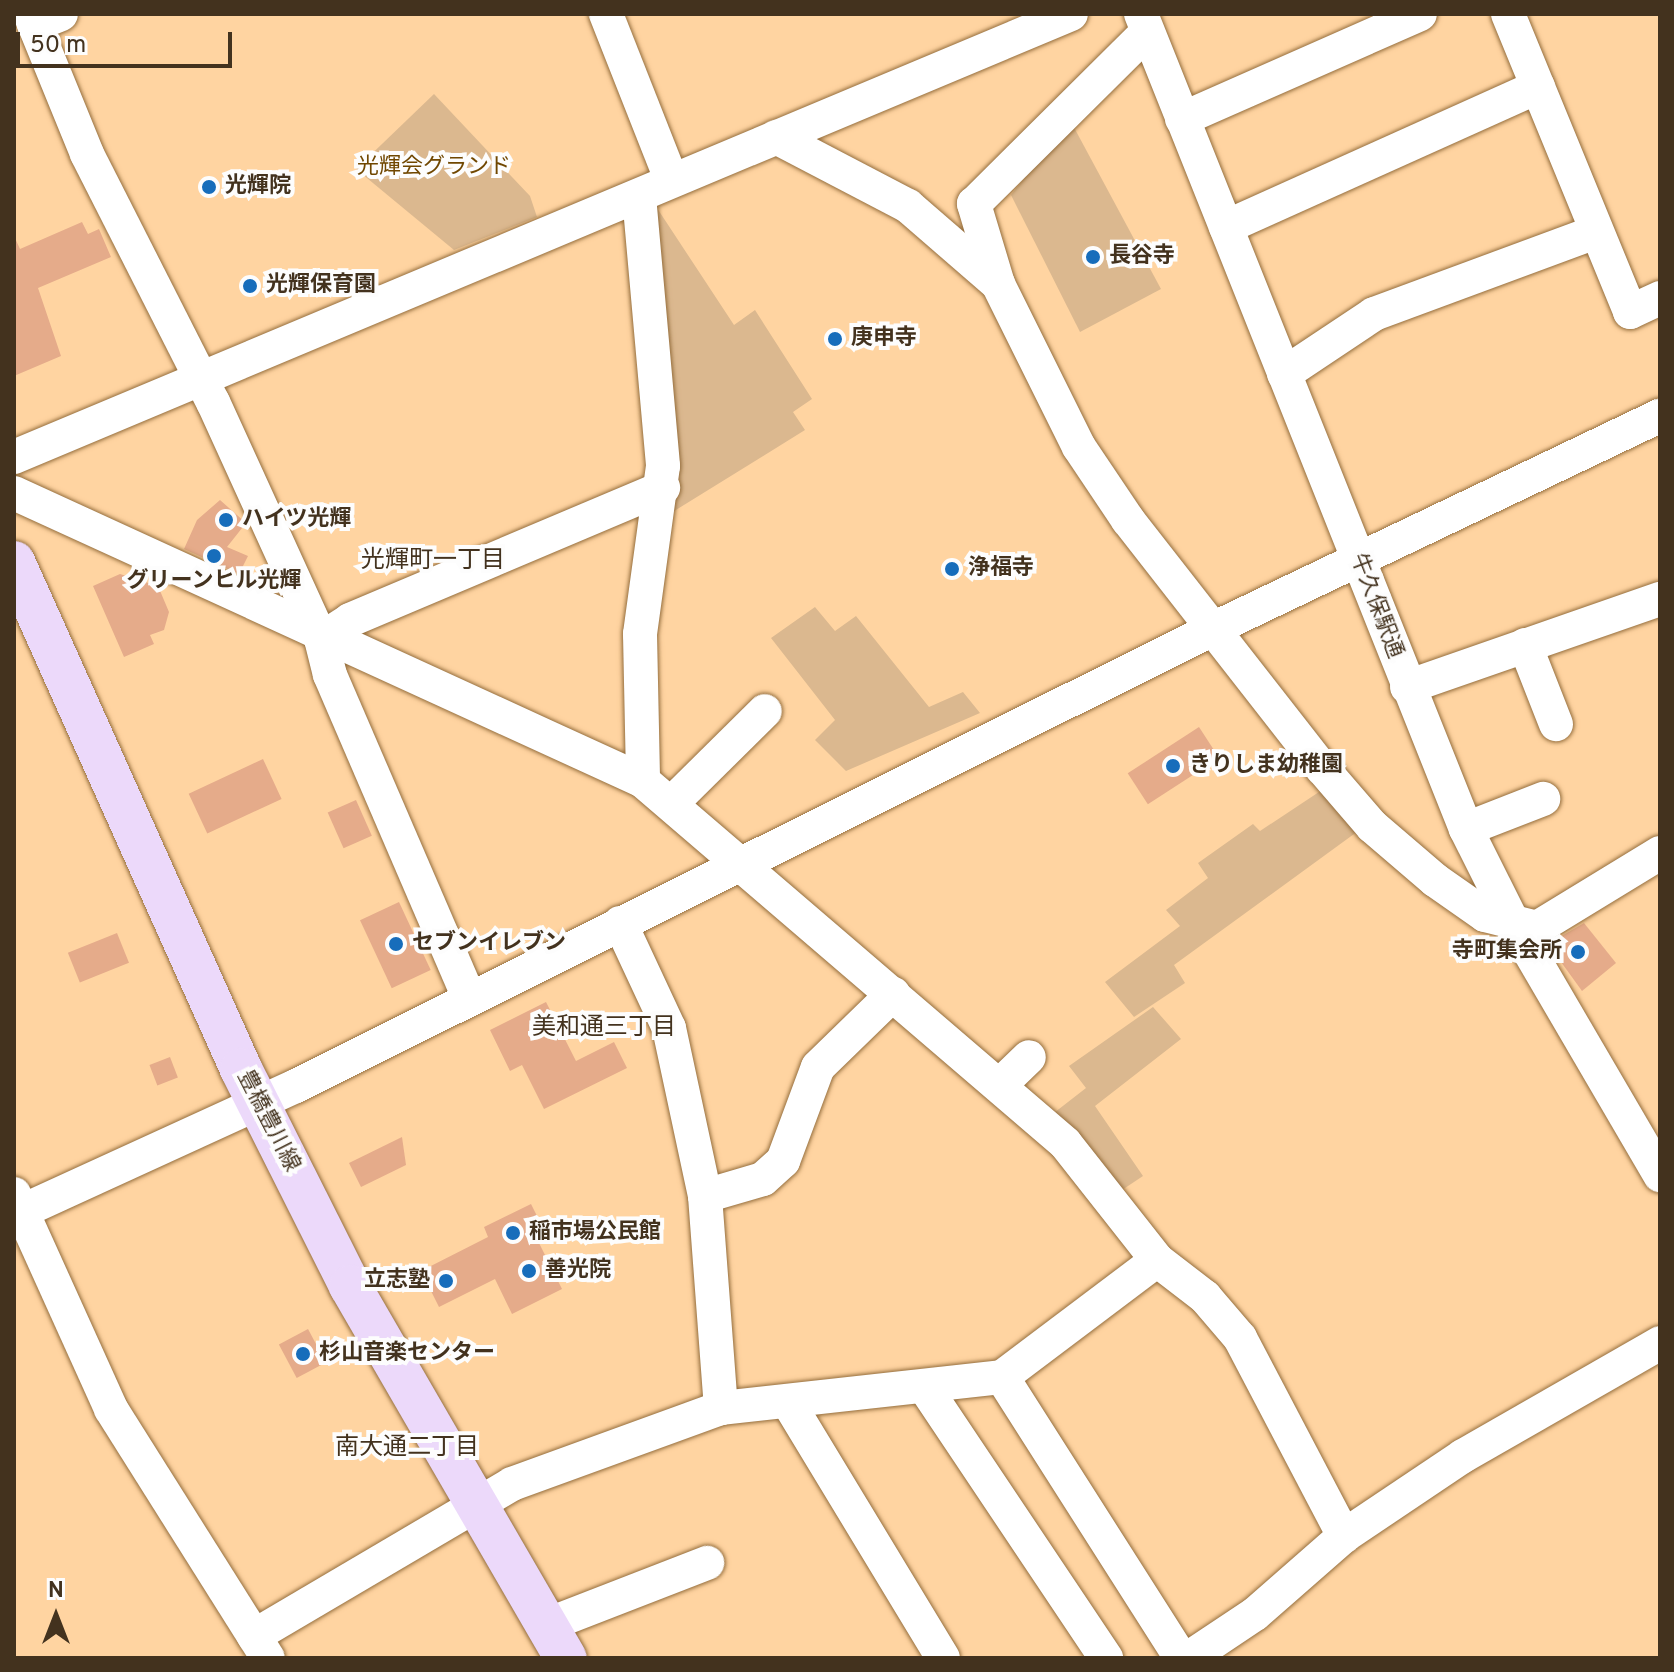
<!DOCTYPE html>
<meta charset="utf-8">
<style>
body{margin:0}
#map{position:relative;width:1674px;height:1672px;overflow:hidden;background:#ffd4a1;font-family:Overpass,"Noto Sans JP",sans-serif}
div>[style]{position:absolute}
.green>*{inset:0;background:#dbb88f}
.building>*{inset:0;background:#e5ab8a;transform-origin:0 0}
.roads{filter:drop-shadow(0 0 2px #956e3d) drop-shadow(0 0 2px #956e3d)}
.minor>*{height:34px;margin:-17px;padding:0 17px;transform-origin:17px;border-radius:17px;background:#fff}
.major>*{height:42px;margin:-21px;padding:0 21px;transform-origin:21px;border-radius:21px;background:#ecd9fa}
.dots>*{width:22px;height:22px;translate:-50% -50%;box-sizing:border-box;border:4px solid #fdfdfd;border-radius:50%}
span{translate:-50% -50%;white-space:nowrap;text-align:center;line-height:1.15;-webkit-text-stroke:8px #fdfdfd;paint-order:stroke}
.park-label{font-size:22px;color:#704700}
.poi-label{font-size:22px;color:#43321e;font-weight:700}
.left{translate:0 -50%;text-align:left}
.right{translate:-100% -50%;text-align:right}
.street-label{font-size:22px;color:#43321e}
.neighbourhood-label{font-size:24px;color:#43321e}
.frame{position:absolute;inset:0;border:16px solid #43321e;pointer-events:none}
.north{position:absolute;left:16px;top:1576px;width:80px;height:80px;-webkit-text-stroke:6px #fdfdfd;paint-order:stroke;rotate:0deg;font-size:22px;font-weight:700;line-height:32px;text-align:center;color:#43321e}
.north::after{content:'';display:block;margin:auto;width:28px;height:36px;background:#43321e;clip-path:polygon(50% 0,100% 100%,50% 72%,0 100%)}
.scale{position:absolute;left:16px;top:32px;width:216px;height:36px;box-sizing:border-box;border:4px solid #43321e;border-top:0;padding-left:10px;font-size:24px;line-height:28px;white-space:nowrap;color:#43321e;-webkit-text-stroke:6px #fdfdfd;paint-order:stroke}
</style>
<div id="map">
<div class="green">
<div style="clip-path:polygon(434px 94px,530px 196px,537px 217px,454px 250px,356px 169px)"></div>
<div style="clip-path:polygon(1070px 120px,1161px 289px,1080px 332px,1011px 195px)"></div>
<div style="clip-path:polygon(655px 205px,734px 325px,755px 310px,812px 399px,793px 412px,805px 430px,671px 513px)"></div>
<div style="clip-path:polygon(815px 607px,835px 631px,856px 616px,929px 707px,963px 692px,980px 713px,846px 771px,815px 740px,835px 720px,771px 638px)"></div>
<div style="clip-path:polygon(1328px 786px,1365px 826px,1174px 965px,1185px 983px,1134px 1017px,1105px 982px,1180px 926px,1166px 910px,1208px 878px,1198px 863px,1253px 824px,1260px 831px)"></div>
<div style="clip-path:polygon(1153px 1007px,1181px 1039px,1095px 1106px,1143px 1176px,1116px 1194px,1050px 1116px,1086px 1088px,1069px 1066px)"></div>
</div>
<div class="building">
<div style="clip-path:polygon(82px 222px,88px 234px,99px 229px,111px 257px,38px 288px,61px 356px,14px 376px,14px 236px,20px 249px)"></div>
<div style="clip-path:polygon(220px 500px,246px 523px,227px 547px,248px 556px,239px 574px,184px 549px,197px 520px)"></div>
<div style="clip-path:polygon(120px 574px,158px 586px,169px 612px,164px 630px,150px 635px,154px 644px,124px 657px,93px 586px)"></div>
<div style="left:1199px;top:727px;width:37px;height:85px;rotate:57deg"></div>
<div style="left:263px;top:759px;width:44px;height:82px;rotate:65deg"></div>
<div style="left:356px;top:800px;width:39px;height:31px;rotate:66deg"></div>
<div style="left:399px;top:902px;width:75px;height:43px;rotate:65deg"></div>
<div style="clip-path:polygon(1584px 923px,1616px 963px,1582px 991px,1548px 944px)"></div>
<div style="left:117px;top:933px;width:32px;height:53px;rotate:68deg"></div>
<div style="clip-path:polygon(546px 1002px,576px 1061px,614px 1042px,627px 1068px,544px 1109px,522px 1065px,510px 1071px,490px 1030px)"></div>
<div style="left:170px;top:1057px;width:22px;height:22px;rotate:69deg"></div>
<div style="clip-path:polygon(402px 1137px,406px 1165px,361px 1187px,349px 1163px)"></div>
<div style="clip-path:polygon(531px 1204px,544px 1230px,535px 1235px,562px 1289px,512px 1314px,495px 1279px,439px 1307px,421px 1271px,488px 1237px,484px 1227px)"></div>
<div style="left:308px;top:1329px;width:38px;height:33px;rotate:62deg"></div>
</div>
<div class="roads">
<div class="minor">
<div style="left:30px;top:14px;width:151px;rotate:67.8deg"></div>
<div style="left:87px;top:154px;width:278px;rotate:63.1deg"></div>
<div style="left:213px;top:402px;width:260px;rotate:65.5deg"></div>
<div style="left:321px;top:639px;width:37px;rotate:76deg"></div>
<div style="left:330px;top:675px;width:351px;rotate:66.7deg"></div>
<div style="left:606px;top:14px;width:177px;rotate:68.5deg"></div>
<div style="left:1141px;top:14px;width:877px;rotate:68.26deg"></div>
<div style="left:1466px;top:829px;width:107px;rotate:63.4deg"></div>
<div style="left:1514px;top:925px;width:290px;rotate:59.7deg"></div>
<div style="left:1508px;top:14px;width:322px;rotate:67.7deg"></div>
<div style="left:1630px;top:312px;width:33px;rotate:-25deg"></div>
<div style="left:34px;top:25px;width:29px;rotate:-22deg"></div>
<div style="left:1182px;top:119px;width:260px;rotate:-23.8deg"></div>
<div style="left:776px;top:137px;width:149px;rotate:27.6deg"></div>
<div style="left:908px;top:206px;width:119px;rotate:40.9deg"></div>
<div style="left:998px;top:284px;width:182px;rotate:63.6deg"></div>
<div style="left:1079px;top:447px;width:88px;rotate:56.1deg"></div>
<div style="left:1128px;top:520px;width:315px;rotate:52deg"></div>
<div style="left:1322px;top:768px;width:77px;rotate:49.2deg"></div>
<div style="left:1372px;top:826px;width:83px;rotate:40.6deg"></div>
<div style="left:1435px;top:880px;width:61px;rotate:35deg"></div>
<div style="left:1485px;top:915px;width:54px;rotate:14deg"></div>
<div style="left:1537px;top:928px;width:144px;rotate:-31.4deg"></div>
<div style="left:639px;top:196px;width:271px;rotate:84.9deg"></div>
<div style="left:663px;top:466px;width:170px;rotate:97.8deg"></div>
<div style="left:640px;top:634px;width:147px;rotate:88.8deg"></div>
<div style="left:1226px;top:227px;width:342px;rotate:-24.2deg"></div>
<div style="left:998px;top:284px;width:84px;rotate:-106.7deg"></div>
<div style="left:974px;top:204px;width:244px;rotate:-44.8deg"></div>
<div style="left:1284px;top:374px;width:108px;rotate:-33.7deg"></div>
<div style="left:1374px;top:314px;width:237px;rotate:-20.3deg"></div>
<div style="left:14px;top:457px;width:1146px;rotate:-22.74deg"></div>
<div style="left:14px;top:493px;width:692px;rotate:24.6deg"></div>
<div style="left:643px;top:781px;width:556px;rotate:40.62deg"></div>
<div style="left:1065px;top:1143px;width:149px;rotate:51.8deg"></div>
<div style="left:1157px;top:1260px;width:61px;rotate:37.6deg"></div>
<div style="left:1205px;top:1297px;width:54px;rotate:49.5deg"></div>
<div style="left:1240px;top:1338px;width:224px;rotate:62.3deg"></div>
<div style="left:321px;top:639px;width:35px;rotate:-33deg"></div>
<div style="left:350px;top:620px;width:340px;rotate:-22.9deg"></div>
<div style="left:1525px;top:645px;width:85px;rotate:68.6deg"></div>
<div style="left:1407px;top:687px;width:268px;rotate:-19.2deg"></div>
<div style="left:671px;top:804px;width:132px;rotate:-44.7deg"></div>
<div style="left:1466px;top:829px;width:83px;rotate:-21.3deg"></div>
<div style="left:620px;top:923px;width:116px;rotate:65deg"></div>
<div style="left:669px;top:1028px;width:172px;rotate:77.9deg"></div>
<div style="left:705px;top:1196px;width:213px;rotate:85.7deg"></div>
<div style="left:1000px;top:1085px;width:40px;rotate:-44deg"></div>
<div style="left:14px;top:1194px;width:236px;rotate:65.7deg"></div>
<div style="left:111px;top:1409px;width:294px;rotate:57.8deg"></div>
<div style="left:705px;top:1196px;width:60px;rotate:-16.3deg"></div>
<div style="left:763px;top:1179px;width:27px;rotate:-42deg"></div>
<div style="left:783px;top:1161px;width:100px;rotate:-69.6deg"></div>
<div style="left:818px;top:1067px;width:105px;rotate:-44.2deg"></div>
<div style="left:14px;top:1215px;width:310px;rotate:-24.6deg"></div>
<div style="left:296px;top:1086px;width:1029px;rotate:-26.49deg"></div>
<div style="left:1217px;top:627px;width:491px;rotate:-25.5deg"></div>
<div style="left:1002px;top:1377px;width:333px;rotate:57.5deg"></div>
<div style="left:926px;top:1389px;width:324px;rotate:56.2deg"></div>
<div style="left:788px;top:1402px;width:299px;rotate:58.8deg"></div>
<div style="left:547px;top:1625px;width:172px;rotate:-21.2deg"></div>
<div style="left:254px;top:1636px;width:299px;rotate:-30.5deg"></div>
<div style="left:512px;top:1484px;width:222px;rotate:-20deg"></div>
<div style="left:721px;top:1408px;width:283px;rotate:-6.3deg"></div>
<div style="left:1002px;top:1377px;width:194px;rotate:-37deg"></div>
<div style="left:1189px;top:1658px;width:79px;rotate:-33.7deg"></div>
<div style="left:1255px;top:1614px;width:118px;rotate:-41.2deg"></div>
<div style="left:1344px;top:1536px;width:143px;rotate:-33.9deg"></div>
<div style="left:1463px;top:1456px;width:227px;rotate:-29.8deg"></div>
</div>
<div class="major">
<div style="left:14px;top:562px;width:555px;rotate:65.88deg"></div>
<div style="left:241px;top:1069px;width:243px;rotate:63.3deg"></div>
<div style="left:350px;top:1286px;width:430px;rotate:59.9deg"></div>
</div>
</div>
<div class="dots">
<div style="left:209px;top:187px;background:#176dbb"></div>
<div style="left:1093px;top:257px;background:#176dbb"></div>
<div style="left:250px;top:286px;background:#176dbb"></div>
<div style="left:835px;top:339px;background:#176dbb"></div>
<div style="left:226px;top:520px;background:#176dbb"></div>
<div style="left:214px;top:556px;background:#176dbb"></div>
<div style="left:952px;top:569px;background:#176dbb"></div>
<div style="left:1173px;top:766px;background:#176dbb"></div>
<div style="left:396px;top:944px;background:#176dbb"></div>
<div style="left:1578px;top:952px;background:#176dbb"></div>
<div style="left:513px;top:1233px;background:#176dbb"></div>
<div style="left:529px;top:1271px;background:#176dbb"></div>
<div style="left:446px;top:1281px;background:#176dbb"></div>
<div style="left:303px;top:1354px;background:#176dbb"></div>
</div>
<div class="park-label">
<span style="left:434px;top:168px">光輝会グランド</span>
</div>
<div class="poi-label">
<span class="left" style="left:225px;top:187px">光輝院</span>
<span class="left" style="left:1109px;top:257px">長谷寺</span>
<span class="left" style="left:266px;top:286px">光輝保育園</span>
<span class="left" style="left:851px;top:339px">庚申寺</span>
<span class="left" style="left:242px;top:520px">ハイツ光輝</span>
<span class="left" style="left:968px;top:569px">浄福寺</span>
<span style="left:214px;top:582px">グリーンヒル光輝</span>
<span class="left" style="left:1189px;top:766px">きりしま幼稚園</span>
<span class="left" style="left:412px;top:944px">セブンイレブン</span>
<span class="right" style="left:1562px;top:952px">寺町集会所</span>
<span class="left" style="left:529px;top:1233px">稲市場公民館</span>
<span class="left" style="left:545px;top:1271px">善光院</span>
<span class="right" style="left:430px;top:1281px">立志塾</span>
<span class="left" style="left:319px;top:1354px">杉山音楽センター</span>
</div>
<div class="street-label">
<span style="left:1376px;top:606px;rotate:69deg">牛久保駅通</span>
<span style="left:268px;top:1121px;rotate:63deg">豊橋豊川線</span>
</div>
<div class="neighbourhood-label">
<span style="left:433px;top:562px">光輝町一丁目</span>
<span style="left:604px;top:1029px">美和通三丁目</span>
<span style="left:407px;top:1449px">南大通二丁目</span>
</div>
<div class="frame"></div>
<div class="north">N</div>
<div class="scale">50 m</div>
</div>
